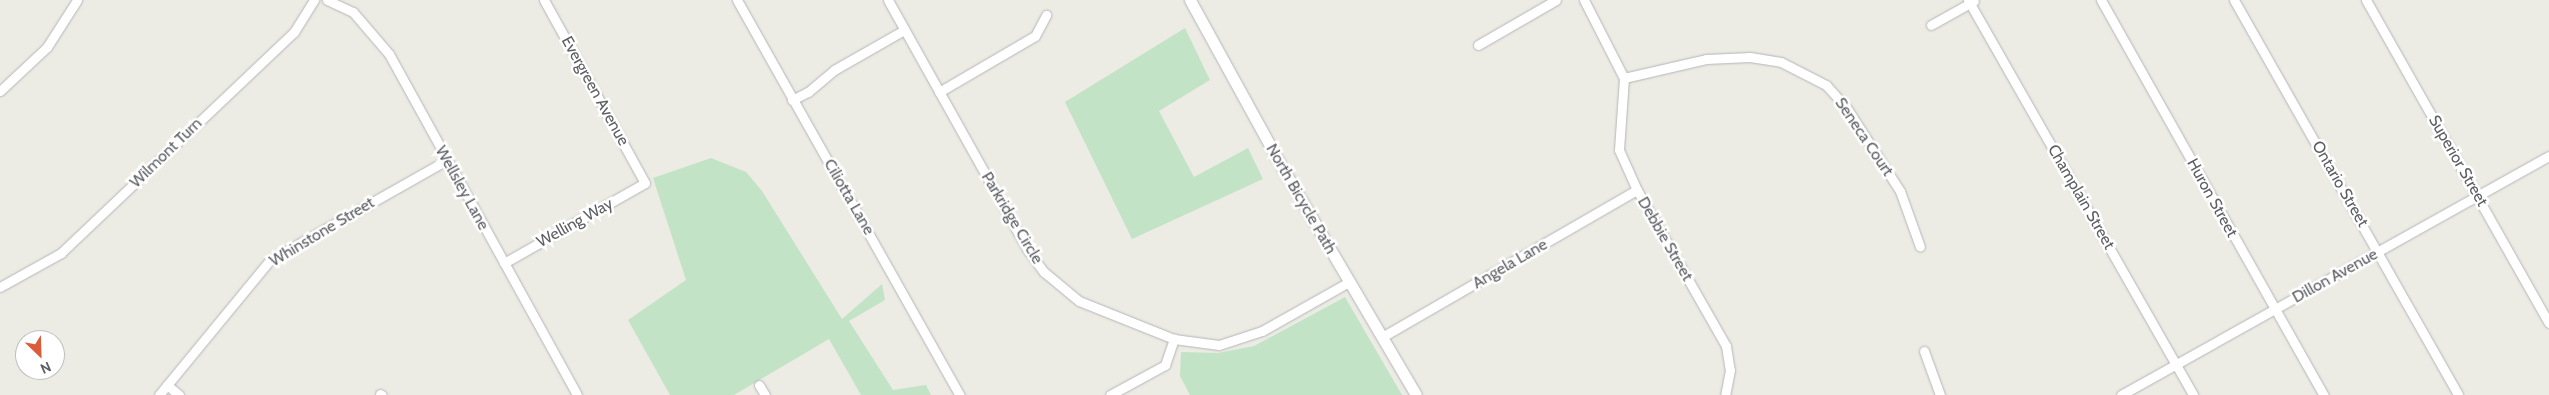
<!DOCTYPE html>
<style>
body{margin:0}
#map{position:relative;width:2549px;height:395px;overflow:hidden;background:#edece4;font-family:Cabin,sans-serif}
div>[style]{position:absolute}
.green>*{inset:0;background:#c2e3c6}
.roads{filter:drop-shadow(0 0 1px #b4b5ba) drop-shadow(0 0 1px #b4b5ba)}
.minor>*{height:9px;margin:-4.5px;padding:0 4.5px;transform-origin:4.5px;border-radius:4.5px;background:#fff}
.tertiary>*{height:11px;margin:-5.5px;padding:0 5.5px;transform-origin:5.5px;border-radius:5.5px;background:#fff}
span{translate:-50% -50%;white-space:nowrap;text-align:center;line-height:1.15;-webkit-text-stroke:5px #fff;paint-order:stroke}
.street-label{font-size:16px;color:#5c5e63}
.north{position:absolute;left:15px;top:330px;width:50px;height:50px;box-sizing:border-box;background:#fff;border:1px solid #bebfc1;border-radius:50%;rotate:156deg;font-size:14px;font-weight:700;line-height:20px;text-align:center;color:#5c5e63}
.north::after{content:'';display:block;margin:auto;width:18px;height:22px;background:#db5c3b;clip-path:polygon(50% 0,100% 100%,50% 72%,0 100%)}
</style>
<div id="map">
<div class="green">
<div style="clip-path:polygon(1185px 28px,1210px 80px,1159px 111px,1194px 177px,1248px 148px,1263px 179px,1132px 239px,1065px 102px)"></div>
<div style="clip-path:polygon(711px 158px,746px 172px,762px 191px,842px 319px,882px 284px,885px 300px,849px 321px,893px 390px,926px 385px,931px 395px,861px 395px,829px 339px,734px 395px,670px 395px,628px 320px,686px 280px,653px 178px)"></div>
<div style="clip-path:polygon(1345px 297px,1402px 395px,1190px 395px,1180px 376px,1181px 352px,1218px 353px,1254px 346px)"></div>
</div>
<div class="roads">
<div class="minor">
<div style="left:327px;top:0;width:29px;rotate:25deg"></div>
<div style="left:353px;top:12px;width:55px;rotate:49.4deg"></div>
<div style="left:389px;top:54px;width:389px;rotate:61.1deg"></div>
<div style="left:737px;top:0;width:454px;rotate:60.6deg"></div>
<div style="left:888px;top:0;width:285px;rotate:60.8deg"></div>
<div style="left:1027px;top:249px;width:29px;rotate:54deg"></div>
<div style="left:1044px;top:272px;width:45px;rotate:39.6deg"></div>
<div style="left:1079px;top:301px;width:102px;rotate:21.8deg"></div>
<div style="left:1174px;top:339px;width:45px;rotate:7.6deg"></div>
<div style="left:1219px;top:345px;width:45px;rotate:-18deg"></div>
<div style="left:1262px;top:331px;width:100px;rotate:-29.4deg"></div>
<div style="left:1584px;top:0;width:88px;rotate:62.9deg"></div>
<div style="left:1968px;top:0;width:455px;rotate:60.3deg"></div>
<div style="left:2101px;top:0;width:454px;rotate:60.6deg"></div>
<div style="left:2234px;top:0;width:454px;rotate:60.4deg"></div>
<div style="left:2366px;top:0;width:371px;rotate:60.5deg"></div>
<div style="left:1931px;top:25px;width:49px;rotate:-29.2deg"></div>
<div style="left:1478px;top:45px;width:90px;rotate:-30deg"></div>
<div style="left:1624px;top:78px;width:84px;rotate:-13deg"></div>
<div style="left:1706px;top:59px;width:44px;rotate:-2.6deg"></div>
<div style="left:1750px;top:57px;width:31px;rotate:9deg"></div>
<div style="left:1781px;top:62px;width:51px;rotate:27.1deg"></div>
<div style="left:1826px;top:85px;width:30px;rotate:48deg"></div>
<div style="left:1846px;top:107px;width:100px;rotate:57.3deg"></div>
<div style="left:1900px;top:191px;width:59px;rotate:70.3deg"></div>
<div style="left:1624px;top:78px;width:72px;rotate:94deg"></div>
<div style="left:1619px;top:150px;width:44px;rotate:65.8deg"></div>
<div style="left:1637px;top:190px;width:180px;rotate:60.3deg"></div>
<div style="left:1726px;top:346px;width:24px;rotate:81deg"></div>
<div style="left:1730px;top:370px;width:25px;rotate:101deg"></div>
<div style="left:0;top:91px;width:64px;rotate:-43.1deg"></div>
<div style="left:47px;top:47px;width:56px;rotate:-57.4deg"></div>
<div style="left:939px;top:92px;width:111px;rotate:-30.3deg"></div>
<div style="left:1035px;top:36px;width:24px;rotate:-62deg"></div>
<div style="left:792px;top:100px;width:18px;rotate:-27deg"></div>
<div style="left:808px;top:92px;width:34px;rotate:-40deg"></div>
<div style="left:834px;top:70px;width:81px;rotate:-29.7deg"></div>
<div style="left:504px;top:263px;width:162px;rotate:-29.6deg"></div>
<div style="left:645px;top:183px;width:209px;rotate:-118.9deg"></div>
<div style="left:0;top:287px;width:70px;rotate:-29.1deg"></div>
<div style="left:61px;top:253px;width:321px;rotate:-43.5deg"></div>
<div style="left:294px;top:32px;width:38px;rotate:-58deg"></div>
<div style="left:1382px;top:337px;width:294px;rotate:-30deg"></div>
<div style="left:1924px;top:351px;width:47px;rotate:70deg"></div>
<div style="left:167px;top:385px;width:16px;rotate:40deg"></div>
<div style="left:759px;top:385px;width:12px;rotate:59deg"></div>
<div style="left:380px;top:394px;width:2px;rotate:27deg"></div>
<div style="left:159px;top:395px;width:175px;rotate:-50.6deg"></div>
<div style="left:270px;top:260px;width:203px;rotate:-29.5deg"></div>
<div style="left:1110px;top:395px;width:63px;rotate:-28.6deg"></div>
<div style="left:1165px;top:365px;width:28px;rotate:-71deg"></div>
<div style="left:2121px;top:395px;width:490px;rotate:-29.2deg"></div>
</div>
<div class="tertiary">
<div style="left:1190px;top:0;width:193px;rotate:61.2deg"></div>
<div style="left:1283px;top:169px;width:262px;rotate:59.5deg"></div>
</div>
</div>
<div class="street-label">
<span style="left:595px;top:91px;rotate:61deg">Evergreen Avenue</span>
<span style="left:1864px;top:137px;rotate:56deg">Seneca Court</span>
<span style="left:166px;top:153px;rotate:-44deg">Wilmont Turn</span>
<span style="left:2458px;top:161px;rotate:60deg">Superior Street</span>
<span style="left:2340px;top:184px;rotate:60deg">Ontario Street</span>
<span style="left:462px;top:188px;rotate:61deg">Wellsley Lane</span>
<span style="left:849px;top:197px;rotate:60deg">Ciliotta Lane</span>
<span style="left:2081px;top:197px;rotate:60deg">Champlain Street</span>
<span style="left:2212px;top:198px;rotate:61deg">Huron Street</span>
<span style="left:1301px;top:199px;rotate:60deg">North Bicycle Path</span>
<span style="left:1012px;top:218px;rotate:59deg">Parkridge Circle</span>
<span style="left:575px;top:223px;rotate:-29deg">Welling Way</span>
<span style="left:322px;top:232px;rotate:-31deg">Whinstone Street</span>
<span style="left:1665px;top:239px;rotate:60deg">Debbie Street</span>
<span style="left:1510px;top:264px;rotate:-30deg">Angela Lane</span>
<span style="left:2335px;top:276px;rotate:-29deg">Dillon Avenue</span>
</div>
<div class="north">N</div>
</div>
